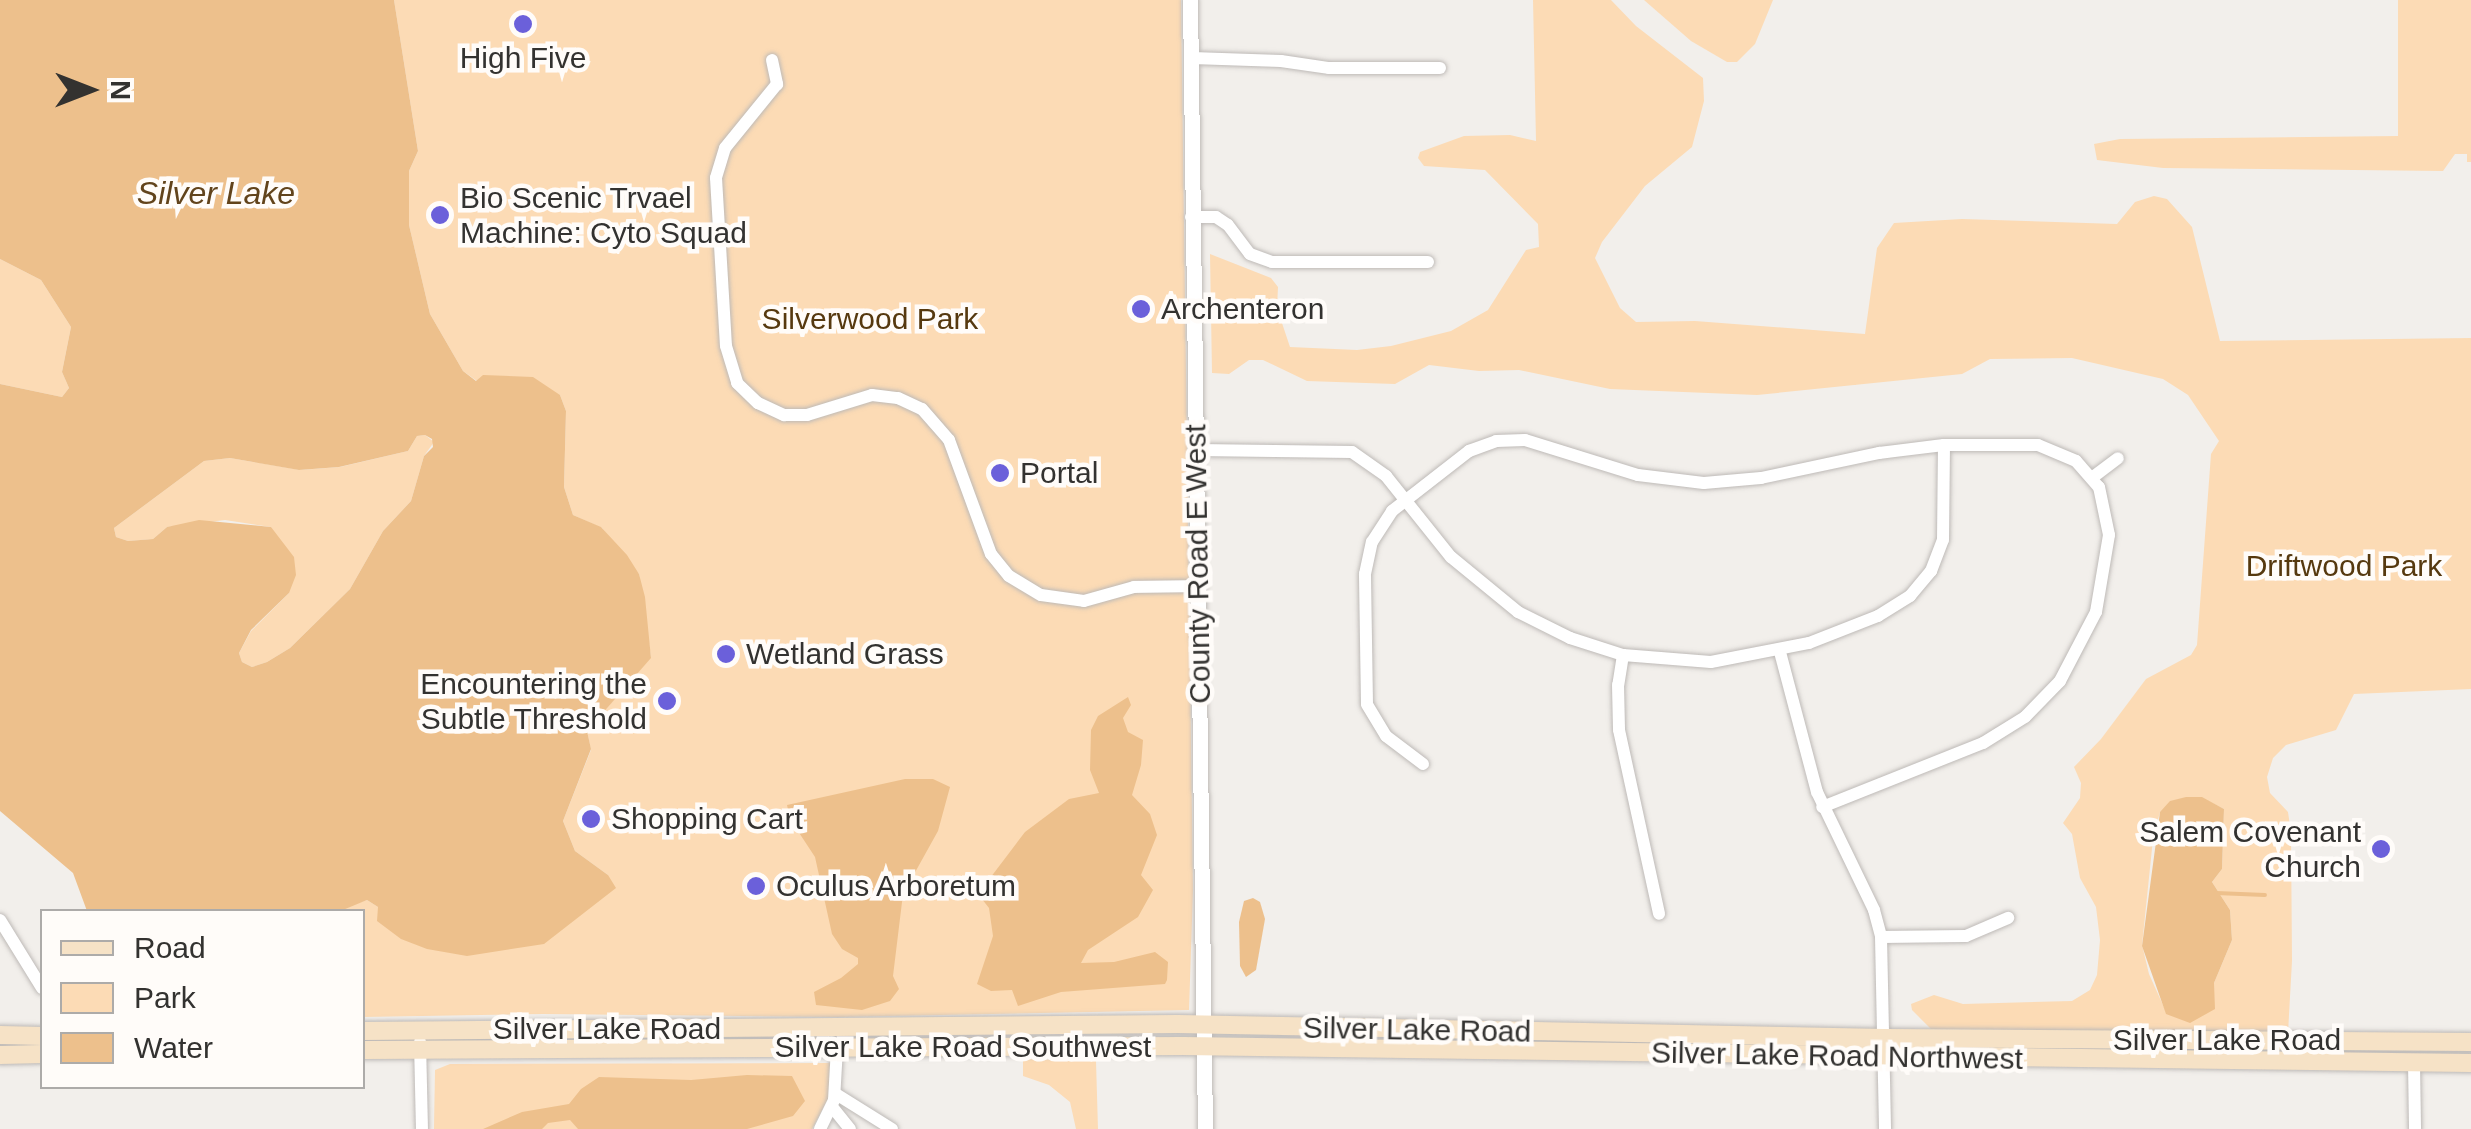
<!DOCTYPE html>
<style>
body{margin:0}
#map{position:relative;width:2471px;height:1129px;overflow:hidden;background:#f2efeb;font-family:Arial,sans-serif}
div>[style]{position:absolute}
.green>*{inset:0;background:#fcdbb5}
.water>*{inset:0;background:#edc08c}
.stream>*{height:4px;margin:-2px;padding:0 2px;transform-origin:2px;border-radius:2px;background:#edc08c}
.roads{filter:drop-shadow(0 0 2px #bebab7) drop-shadow(0 0 2px #bebab7)}
.minor>*{height:12px;margin:-6px;padding:0 6px;transform-origin:6px;border-radius:6px;background:#fff}
.tertiary>*{height:15px;margin:-7.5px;padding:0 7.5px;transform-origin:7.5px;border-radius:7.5px;background:#fff}
.secondary>*{height:18px;margin:-9px;padding:0 9px;transform-origin:9px;border-radius:9px;background:#f6e2c6}
.dots>*{width:28px;height:28px;translate:-50% -50%;box-sizing:border-box;border:5px solid #fffcf9;border-radius:50%}
span{translate:-50% -50%;white-space:nowrap;text-align:center;line-height:1.15;-webkit-text-stroke:9px #fffcf9;paint-order:stroke}
.poi-label{font-size:30px;color:#333230}
.left{translate:0 -50%;text-align:left}
.right{translate:-100% -50%;text-align:right}
.park-label{font-size:30px;color:#56390f}
.street-label{font-size:30px;color:#333230}
.water-label{font-size:32px;color:#62441c;font-style:italic}
.legend{position:absolute;left:40px;top:909px;width:325px;height:180px;box-sizing:border-box;background:#fffcf9;border:2px solid #adaba9;margin:0;padding:12px 18px;list-style:none;font-size:30px;color:#333230}
.legend li{display:flex;align-items:center;gap:20px;height:50px}
.legend b{width:50px;border:2px solid #adaba9}
.north{position:absolute;left:40px;top:40px;width:100px;height:100px;-webkit-text-stroke:8px #fffcf9;paint-order:stroke;rotate:90deg;font-size:28px;font-weight:700;line-height:40px;text-align:center;color:#333230}
.north::after{content:'';display:block;margin:auto;width:35px;height:45px;background:#333230;clip-path:polygon(50% 0,100% 100%,50% 72%,0 100%)}
</style>
<div id="map">
<div class="green">
<div style="clip-path:polygon(394px 0,1181px 0,1193px 890px,1189px 1010px,837px 1017px,543px 1014px,363px 1017px,362px 912px,338px 912px,346px 907px,367px 900px,378px 907px,608px 875px,575px 851px,563px 821px,591px 750px,587px 731px,651px 657px,639px 574px,602px 528px,573px 515px,564px 487px,566px 411px,560px 395px,477px 381px,463px 371px,430px 314px,409px 225px,409px 171px,418px 151px)"></div>
<div style="clip-path:polygon(evenodd,1533px 0,1611px 0,1636px 26px,1703px 78px,1704px 101px,1692px 147px,1645px 186px,1602px 242px,1595px 258px,1620px 308px,1636px 322px,1695px 321px,1865px 334px,1877px 248px,1894px 223px,1962px 219px,2117px 224px,2135px 202px,2154px 196px,2167px 199px,2192px 227px,2220px 341px,2471px 338px,2471px 689px,2354px 694px,2336px 730px,2286px 745px,2273px 758px,2267px 777px,2270px 793px,2288px 812px,2291px 833px,2292px 961px,2288px 1033px,1931px 1029px,1912px 1010px,1911px 1004px,1934px 995px,1963px 1004px,2072px 1001px,2090px 990px,2097px 975px,2100px 940px,2096px 907px,2080px 878px,2072px 834px,2063px 823px,2080px 798px,2081px 783px,2074px 767px,2101px 739px,2146px 679px,2191px 655px,2197px 645px,2211px 454px,2219px 441px,2188px 395px,2163px 379px,2072px 358px,1990px 359px,1962px 374px,1757px 395px,1610px 389px,1519px 370px,1479px 371px,1429px 365px,1395px 384px,1307px 381px,1263px 360px,1249px 360px,1229px 374px,1212px 373px,1210px 254px,1271px 278px,1278px 287px,1277px 308px,1290px 347px,1357px 350px,1391px 346px,1451px 331px,1488px 310px,1526px 250px,1539px 247px,1538px 224px,1485px 170px,1424px 166px,1418px 158px,1420px 152px,1464px 136px,1510px 135px,1536px 141px,1533px 0,2202px 798px,2224px 809px,2222px 869px,2212px 882px,2230px 910px,2232px 940px,2214px 983px,2167px 1014px,2149px 974px,2142px 945px,2153px 839px,2160px 812px,2202px 798px)"></div>
<div style="clip-path:polygon(1644px 0,1773px 0,1755px 44px,1737px 62px,1727px 62px,1691px 41px)"></div>
<div style="clip-path:polygon(2398px 0,2471px 0,2471px 162px,2467px 162px,2467px 154px,2455px 154px,2443px 171px,2163px 168px,2097px 160px,2094px 144px,2120px 139px,2398px 136px)"></div>
<div style="clip-path:polygon(0 259px,41px 280px,71px 327px,62px 372px,69px 388px,62px 397px,0 384px)"></div>
<div style="clip-path:polygon(425px 435px,434px 442px,424px 456px,411px 501px,383px 531px,350px 589px,290px 648px,267px 662px,252px 667px,242px 662px,239px 653px,251px 631px,289px 593px,271px 527px,225px 520px,167px 527px,153px 539px,128px 541px,116px 537px,114px 528px,204px 461px,230px 458px,300px 470px,340px 467px,408px 451px,417px 436px)"></div>
<div style="clip-path:polygon(1023px 1059px,1096px 1061px,1098px 1129px,1076px 1129px,1070px 1102px,1049px 1085px,1023px 1076px)"></div>
<div style="clip-path:polygon(831px 1063px,829px 1097px,812px 1129px,434px 1129px,435px 1070px,450px 1064px)"></div>
</div>
<div class="water">
<div style="clip-path:polygon(evenodd,0 0,394px 0,418px 151px,409px 171px,409px 225px,430px 314px,463px 371px,476px 381px,483px 375px,533px 377px,560px 395px,566px 411px,564px 487px,573px 515px,601px 527px,627px 555px,639px 574px,645px 597px,651px 658px,587px 731px,591px 749px,563px 821px,575px 851px,608px 875px,616px 888px,544px 944px,467px 956px,427px 949px,401px 939px,377px 921px,378px 907px,367px 900px,338px 912px,87px 911px,73px 873px,0 811px,0 384px,62px 397px,69px 388px,62px 372px,71px 327px,41px 280px,0 259px,0 0,425px 435px,432px 439px,433px 447px,424px 456px,411px 501px,383px 531px,350px 589px,290px 648px,267px 662px,252px 667px,242px 662px,239px 653px,251px 630px,289px 593px,296px 575px,294px 557px,271px 527px,199px 520px,167px 527px,153px 539px,128px 541px,116px 537px,114px 528px,204px 461px,230px 458px,299px 470px,339px 467px,408px 451px,417px 436px,425px 435px)"></div>
<div style="clip-path:polygon(1128px 697px,1131px 705px,1123px 718px,1128px 732px,1143px 740px,1141px 765px,1132px 795px,1150px 814px,1157px 835px,1141px 875px,1153px 890px,1138px 917px,1088px 950px,1081px 963px,1114px 962px,1155px 952px,1168px 962px,1167px 980px,1165px 984px,1061px 992px,1018px 1006px,1012px 990px,991px 991px,977px 984px,993px 936px,989px 908px,978px 894px,1025px 832px,1069px 799px,1099px 793px,1090px 770px,1091px 730px,1098px 716px)"></div>
<div style="clip-path:polygon(905px 779px,933px 779px,950px 787px,938px 831px,903px 894px,893px 976px,899px 989px,890px 1001px,862px 1010px,816px 1005px,814px 992px,841px 978px,858px 964px,858px 958px,842px 949px,832px 934px,815px 857px,790px 819px,787px 805px)"></div>
<div style="clip-path:polygon(2186px 797px,2202px 797px,2224px 809px,2222px 869px,2212px 882px,2230px 910px,2232px 940px,2214px 983px,2215px 1009px,2190px 1023px,2166px 1014px,2142px 946px,2160px 812px,2170px 801px)"></div>
<div style="clip-path:polygon(1253px 898px,1260px 902px,1265px 919px,1256px 970px,1246px 977px,1240px 966px,1239px 922px,1244px 901px)"></div>
<div style="clip-path:polygon(747px 1075px,792px 1076px,805px 1101px,793px 1116px,747px 1129px,578px 1129px,570px 1120px,548px 1123px,542px 1129px,483px 1129px,522px 1112px,569px 1104px,581px 1089px,599px 1077px,691px 1080px)"></div>
</div>
<div class="stream">
<div style="left:2216px;top:893px;width:49px;rotate:2.3deg"></div>
</div>
<div class="roads">
<div class="minor">
<div style="left:1192px;top:58px;width:89px;rotate:1.9deg"></div>
<div style="left:1281px;top:61px;width:49px;rotate:8.3deg"></div>
<div style="left:1329px;top:68px;width:111px"></div>
<div style="left:772px;top:60px;width:25px;rotate:78deg"></div>
<div style="left:777px;top:84px;width:82px;rotate:129.1deg"></div>
<div style="left:725px;top:148px;width:31px;rotate:107deg"></div>
<div style="left:716px;top:178px;width:168px;rotate:86.6deg"></div>
<div style="left:726px;top:346px;width:39px;rotate:73deg"></div>
<div style="left:737px;top:383px;width:29px;rotate:44deg"></div>
<div style="left:758px;top:403px;width:29px;rotate:25deg"></div>
<div style="left:784px;top:415px;width:23px"></div>
<div style="left:807px;top:415px;width:68px;rotate:-17.1deg"></div>
<div style="left:872px;top:395px;width:26px;rotate:7deg"></div>
<div style="left:898px;top:398px;width:26px;rotate:25deg"></div>
<div style="left:922px;top:409px;width:41px;rotate:48.9deg"></div>
<div style="left:949px;top:440px;width:121px;rotate:69.8deg"></div>
<div style="left:991px;top:554px;width:28px;rotate:51deg"></div>
<div style="left:1009px;top:576px;width:37px;rotate:31deg"></div>
<div style="left:1041px;top:595px;width:43px;rotate:7.9deg"></div>
<div style="left:1084px;top:601px;width:52px;rotate:-15.6deg"></div>
<div style="left:1134px;top:587px;width:65px;rotate:-0.9deg"></div>
<div style="left:1191px;top:217px;width:25px"></div>
<div style="left:1216px;top:217px;width:14px;rotate:34deg"></div>
<div style="left:1228px;top:225px;width:36px;rotate:53deg"></div>
<div style="left:1250px;top:254px;width:23px;rotate:20deg"></div>
<div style="left:1272px;top:262px;width:156px"></div>
<div style="left:1197px;top:450px;width:155px;rotate:0.7deg"></div>
<div style="left:1352px;top:452px;width:42px;rotate:35.2deg"></div>
<div style="left:1386px;top:476px;width:104px;rotate:51.3deg"></div>
<div style="left:1451px;top:557px;width:87px;rotate:39.4deg"></div>
<div style="left:1518px;top:612px;width:58px;rotate:26.6deg"></div>
<div style="left:1570px;top:638px;width:56px;rotate:17.8deg"></div>
<div style="left:1623px;top:655px;width:88px;rotate:4.5deg"></div>
<div style="left:1711px;top:662px;width:100px;rotate:-11deg"></div>
<div style="left:1809px;top:643px;width:74px;rotate:-21.4deg"></div>
<div style="left:1878px;top:616px;width:38px;rotate:-32deg"></div>
<div style="left:1910px;top:596px;width:33px;rotate:-50deg"></div>
<div style="left:1931px;top:571px;width:33px;rotate:-69deg"></div>
<div style="left:1943px;top:540px;width:95px;rotate:-89.4deg"></div>
<div style="left:2093px;top:477px;width:31px;rotate:-37deg"></div>
<div style="left:1780px;top:652px;width:145px;rotate:75.2deg"></div>
<div style="left:1817px;top:792px;width:131px;rotate:64.2deg"></div>
<div style="left:1874px;top:910px;width:28px;rotate:75deg"></div>
<div style="left:1881px;top:937px;width:192px;rotate:88.8deg"></div>
<div style="left:1623px;top:655px;width:30px;rotate:99deg"></div>
<div style="left:1618px;top:685px;width:45px;rotate:88.7deg"></div>
<div style="left:1619px;top:730px;width:188px;rotate:77.7deg"></div>
<div style="left:1423px;top:764px;width:46px;rotate:-142.9deg"></div>
<div style="left:1386px;top:736px;width:37px;rotate:-121deg"></div>
<div style="left:1367px;top:704px;width:130px;rotate:-90.9deg"></div>
<div style="left:1365px;top:574px;width:33px;rotate:-78deg"></div>
<div style="left:1372px;top:542px;width:37px;rotate:-57deg"></div>
<div style="left:1392px;top:511px;width:98px;rotate:-37.9deg"></div>
<div style="left:1469px;top:451px;width:29px;rotate:-20deg"></div>
<div style="left:1496px;top:441px;width:29px;rotate:-2deg"></div>
<div style="left:1525px;top:440px;width:118px;rotate:17.2deg"></div>
<div style="left:1638px;top:475px;width:66px;rotate:6.9deg"></div>
<div style="left:1704px;top:483px;width:57px;rotate:-5deg"></div>
<div style="left:1761px;top:478px;width:121px;rotate:-12deg"></div>
<div style="left:1879px;top:453px;width:65px;rotate:-7deg"></div>
<div style="left:1944px;top:445px;width:94px"></div>
<div style="left:2038px;top:445px;width:41px;rotate:22.8deg"></div>
<div style="left:2076px;top:461px;width:35px;rotate:49deg"></div>
<div style="left:2099px;top:487px;width:49px;rotate:78.2deg"></div>
<div style="left:2109px;top:535px;width:78px;rotate:99.6deg"></div>
<div style="left:2096px;top:612px;width:78px;rotate:117.6deg"></div>
<div style="left:2060px;top:681px;width:50px;rotate:134.2deg"></div>
<div style="left:2025px;top:717px;width:49px;rotate:148.2deg"></div>
<div style="left:1983px;top:743px;width:173px;rotate:158.3deg"></div>
<div style="left:0;top:920px;width:80px;rotate:58.3deg"></div>
<div style="left:1881px;top:937px;width:85px;rotate:-0.7deg"></div>
<div style="left:1966px;top:936px;width:46px;rotate:-23.2deg"></div>
<div style="left:420px;top:1042px;width:87px;rotate:88.7deg"></div>
<div style="left:2414px;top:1063px;width:66px;rotate:89.1deg"></div>
<div style="left:836px;top:1094px;width:66px;rotate:32deg"></div>
<div style="left:833px;top:1108px;width:27px;rotate:51deg"></div>
<div style="left:820px;top:1129px;width:32px;rotate:-64deg"></div>
<div style="left:834px;top:1100px;width:52px;rotate:-86.7deg"></div>
</div>
<div class="tertiary">
<div style="left:1190px;top:0;width:1129px;rotate:89.24deg"></div>
</div>
<div class="secondary">
<div style="left:362px;top:1031px;width:816px;rotate:-0.49deg"></div>
<div style="left:1178px;top:1024px;width:707px;rotate:1.13deg"></div>
<div style="left:1885px;top:1038px;width:586px;rotate:0.39deg"></div>
<div style="left:0;top:1035px;width:42px;rotate:1.4deg"></div>
<div style="left:362px;top:1050px;width:821px;rotate:-0.28deg"></div>
<div style="left:1183px;top:1046px;width:1288px;rotate:0.76deg"></div>
<div style="left:0;top:1055px;width:42px;rotate:-1.4deg"></div>
</div>
</div>
<div class="dots">
<div style="left:523px;top:24px;background:#6b60da"></div>
<div style="left:440px;top:215px;background:#6b60da"></div>
<div style="left:1141px;top:309px;background:#6b60da"></div>
<div style="left:1000px;top:473px;background:#6b60da"></div>
<div style="left:726px;top:654px;background:#6b60da"></div>
<div style="left:667px;top:701px;background:#6b60da"></div>
<div style="left:591px;top:819px;background:#6b60da"></div>
<div style="left:2381px;top:849px;background:#6b60da"></div>
<div style="left:756px;top:886px;background:#6b60da"></div>
</div>
<div class="poi-label">
<span style="left:523px;top:58px">High Five</span>
<span class="left" style="left:460px;top:215px">Bio Scenic Trvael<br>Machine: Cyto Squad</span>
<span class="left" style="left:1161px;top:309px">Archenteron</span>
<span class="left" style="left:1020px;top:473px">Portal</span>
<span class="left" style="left:746px;top:654px">Wetland Grass</span>
<span class="right" style="left:647px;top:701px">Encountering the<br>Subtle Threshold</span>
<span class="left" style="left:611px;top:819px">Shopping Cart</span>
<span class="right" style="left:2361px;top:849px">Salem Covenant<br>Church</span>
<span class="left" style="left:776px;top:886px">Oculus Arboretum</span>
</div>
<div class="park-label">
<span style="left:870px;top:319px">Silverwood Park</span>
<span style="left:2344px;top:566px">Driftwood Park</span>
</div>
<div class="street-label">
<span style="left:1198px;top:564px;rotate:-91deg">County Road E West</span>
<span style="left:607px;top:1029px">Silver Lake Road</span>
<span style="left:1417px;top:1030px;rotate:1deg">Silver Lake Road</span>
<span style="left:2227px;top:1040px">Silver Lake Road</span>
<span style="left:963px;top:1047px">Silver Lake Road Southwest</span>
<span style="left:1837px;top:1056px;rotate:1deg">Silver Lake Road Northwest</span>
</div>
<div class="water-label">
<span style="left:216px;top:193px">Silver Lake</span>
</div>
<ul class="legend">
<li><b style="height:12px;background:#f6e2c6"></b>Road</li>
<li><b style="height:28px;background:#fcdbb5"></b>Park</li>
<li><b style="height:28px;background:#edc08c"></b>Water</li>
</ul>
<div class="north">N</div>
</div>
